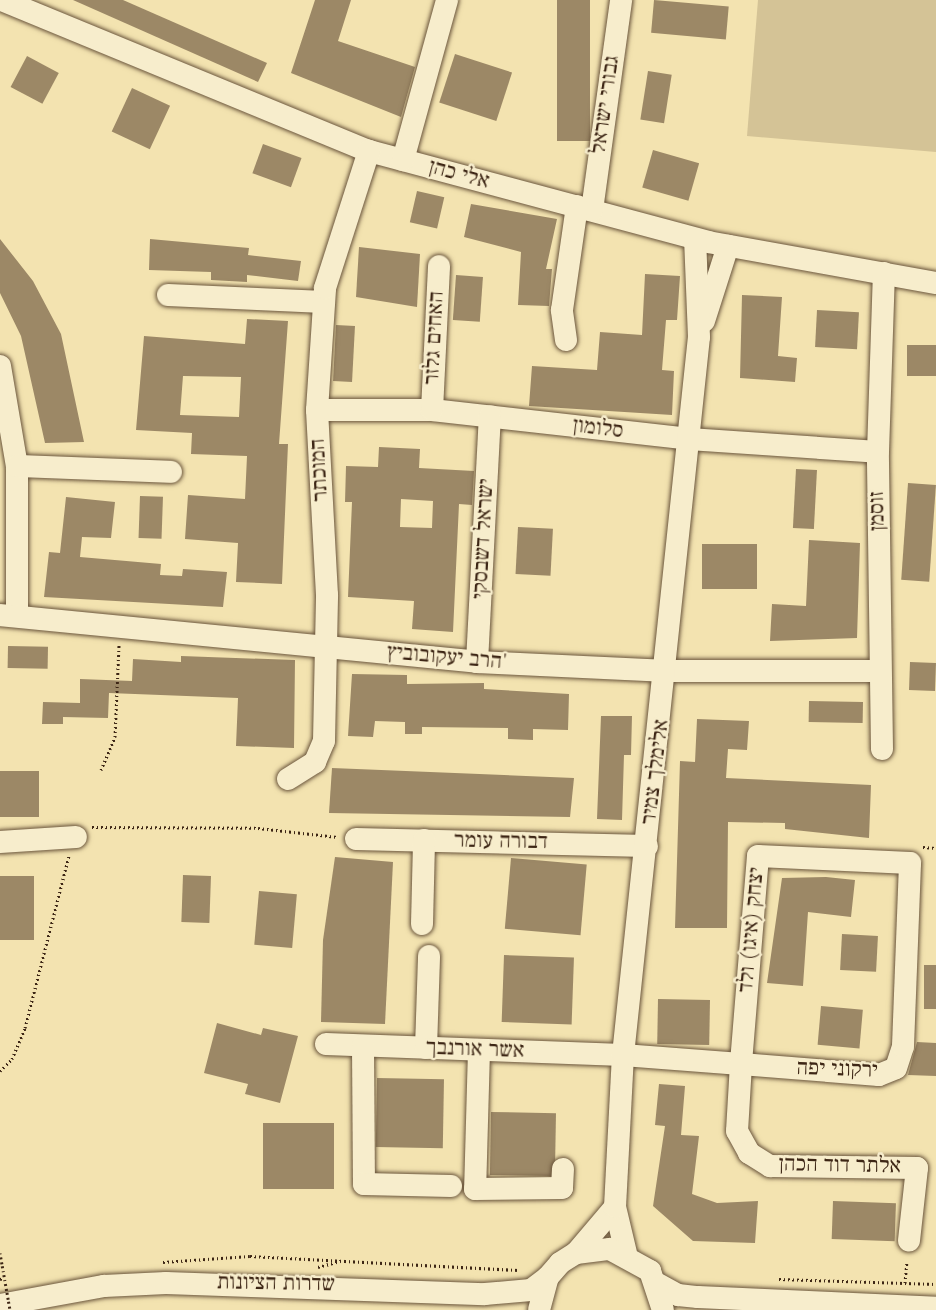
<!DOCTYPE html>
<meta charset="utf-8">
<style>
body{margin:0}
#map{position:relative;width:936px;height:1310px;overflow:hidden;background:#f3e3b0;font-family:"Old Standard TT","Frank Ruhl Libre",serif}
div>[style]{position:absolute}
.green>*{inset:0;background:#d4c396}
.building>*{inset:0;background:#9c8866;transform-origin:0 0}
.path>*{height:3px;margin-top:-1.5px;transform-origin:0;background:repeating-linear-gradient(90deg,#3d2615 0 1.5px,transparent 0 4.5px)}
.roads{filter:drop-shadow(0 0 2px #6a553c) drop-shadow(0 0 2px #6a553c)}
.minor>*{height:22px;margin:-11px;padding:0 11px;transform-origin:11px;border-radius:11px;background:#f7edcc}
.path-bridge>*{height:3px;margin-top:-1.5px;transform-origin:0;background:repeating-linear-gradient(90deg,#3d2615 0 1.5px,transparent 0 4.5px)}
span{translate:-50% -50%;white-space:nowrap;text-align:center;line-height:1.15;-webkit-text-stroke:4.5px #f7edcc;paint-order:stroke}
.street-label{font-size:22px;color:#3d2615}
</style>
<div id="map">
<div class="green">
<div style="clip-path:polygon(758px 0,936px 0,936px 152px,747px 136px)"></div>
</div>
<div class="building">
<div style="clip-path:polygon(73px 0,123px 0,267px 63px,258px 82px)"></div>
<div style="clip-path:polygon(315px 0,351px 0,338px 41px,415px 67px,401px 117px,291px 73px)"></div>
<div style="left:557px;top:0;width:33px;height:141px"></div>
<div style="left:654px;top:0;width:75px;height:33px;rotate:5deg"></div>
<div style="left:455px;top:54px;width:60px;height:51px;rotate:18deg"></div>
<div style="left:27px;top:56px;width:36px;height:35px;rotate:28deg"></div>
<div style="left:648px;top:71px;width:24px;height:49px;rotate:9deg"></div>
<div style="left:132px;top:88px;width:42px;height:48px;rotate:25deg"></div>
<div style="left:263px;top:144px;width:41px;height:31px;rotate:20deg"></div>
<div style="left:653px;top:150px;width:48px;height:39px;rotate:16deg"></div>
<div style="left:417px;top:191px;width:28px;height:32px;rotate:13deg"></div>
<div style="clip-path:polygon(471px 204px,557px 219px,546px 269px,552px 269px,549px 306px,518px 305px,521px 252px,464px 237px)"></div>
<div style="clip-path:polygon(0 239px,33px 281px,61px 334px,84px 442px,45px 443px,21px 336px,0 293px)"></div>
<div style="clip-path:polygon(150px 239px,249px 248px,248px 255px,301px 261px,298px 281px,247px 275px,247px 282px,211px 280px,211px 272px,149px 270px)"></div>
<div style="clip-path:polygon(359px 247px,420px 254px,417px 307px,356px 297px)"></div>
<div style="clip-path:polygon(645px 274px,680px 276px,677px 320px,666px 320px,662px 370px,674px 371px,672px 415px,529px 406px,532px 366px,597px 370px,600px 332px,642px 335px)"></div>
<div style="left:456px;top:275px;width:27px;height:45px;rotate:4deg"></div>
<div style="clip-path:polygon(742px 295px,782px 297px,778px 356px,797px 358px,795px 382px,740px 378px)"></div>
<div style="left:817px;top:310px;width:42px;height:37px;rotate:3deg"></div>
<div style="clip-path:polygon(evenodd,247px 319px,288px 321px,279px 444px,288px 444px,282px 584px,236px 582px,238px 543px,185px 539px,188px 495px,245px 499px,247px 456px,191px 454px,192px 433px,136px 430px,144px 336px,245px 344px,247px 319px,183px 376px,241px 377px,239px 417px,180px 415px,183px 376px)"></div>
<div style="left:336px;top:325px;width:19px;height:56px;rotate:3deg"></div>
<div style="left:936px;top:345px;width:31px;height:29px;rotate:90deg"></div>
<div style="clip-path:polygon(evenodd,379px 447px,420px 449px,419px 468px,474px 471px,472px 505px,459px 504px,453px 632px,412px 629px,414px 601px,348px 597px,352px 502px,345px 502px,346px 466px,378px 467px,379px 447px,401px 499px,433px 501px,432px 528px,400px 527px,401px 499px)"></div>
<div style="left:796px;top:469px;width:21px;height:59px;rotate:3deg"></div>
<div style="left:908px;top:483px;width:28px;height:97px;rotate:4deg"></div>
<div style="left:140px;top:496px;width:23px;height:42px;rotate:2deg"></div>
<div style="clip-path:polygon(66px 497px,115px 502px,111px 538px,82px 537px,80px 557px,161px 564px,160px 575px,182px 576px,183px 569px,227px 572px,223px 607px,44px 597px,49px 552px,60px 553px)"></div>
<div style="left:518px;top:527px;width:35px;height:47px;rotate:3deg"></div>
<div style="clip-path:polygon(809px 540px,860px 543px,857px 638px,770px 641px,772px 604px,806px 606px)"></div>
<div style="left:702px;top:544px;width:55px;height:45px"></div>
<div style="left:8px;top:646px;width:40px;height:22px;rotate:1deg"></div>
<div style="clip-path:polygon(181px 656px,295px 660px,294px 748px,236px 746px,238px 698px,109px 693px,108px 718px,63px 717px,63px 724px,42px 724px,43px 702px,80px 703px,80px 679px,132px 681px,133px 659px,181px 662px)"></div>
<div style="left:910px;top:662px;width:26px;height:28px;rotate:2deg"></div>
<div style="clip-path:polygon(352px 674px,407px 675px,407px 684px,484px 683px,484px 689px,569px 694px,568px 730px,533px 729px,533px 740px,508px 739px,508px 728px,422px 727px,422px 734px,405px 734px,405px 722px,375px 721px,373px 737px,348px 736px)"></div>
<div style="left:809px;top:701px;width:54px;height:21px;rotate:1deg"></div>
<div style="clip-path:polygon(601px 716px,632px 716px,631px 755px,624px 755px,622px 820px,597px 819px)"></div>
<div style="clip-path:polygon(697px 719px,749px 721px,747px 750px,728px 749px,726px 778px,871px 785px,869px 838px,785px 829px,785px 823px,728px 822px,727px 928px,675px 928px,680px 761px,695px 762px)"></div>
<div style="clip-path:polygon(332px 768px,574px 778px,570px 817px,329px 813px)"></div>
<div style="left:0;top:771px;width:39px;height:46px"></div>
<div style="clip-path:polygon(335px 857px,393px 862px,385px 1024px,321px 1022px,323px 940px)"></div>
<div style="left:511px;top:858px;width:76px;height:71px;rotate:5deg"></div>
<div style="left:183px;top:875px;width:28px;height:47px;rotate:2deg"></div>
<div style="left:0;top:876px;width:34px;height:64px"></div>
<div style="clip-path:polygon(826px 877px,855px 880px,851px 917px,808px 912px,803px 986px,767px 983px,782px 878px)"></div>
<div style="left:259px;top:891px;width:38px;height:54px;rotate:5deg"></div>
<div style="left:842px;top:934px;width:36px;height:36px;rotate:3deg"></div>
<div style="left:504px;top:955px;width:70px;height:67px;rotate:2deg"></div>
<div style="left:924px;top:965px;width:12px;height:44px"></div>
<div style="left:658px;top:999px;width:52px;height:45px;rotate:1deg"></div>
<div style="left:821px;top:1006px;width:42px;height:39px;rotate:5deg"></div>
<div style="clip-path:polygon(217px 1023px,261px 1035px,263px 1028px,298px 1036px,280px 1103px,245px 1094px,248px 1084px,204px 1073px)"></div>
<div style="clip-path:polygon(917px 1042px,936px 1043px,936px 1076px,908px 1075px)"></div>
<div style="left:377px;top:1078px;width:67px;height:69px;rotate:1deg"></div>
<div style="clip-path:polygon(659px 1084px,685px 1086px,681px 1135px,699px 1136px,692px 1194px,717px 1203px,758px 1201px,755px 1243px,693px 1241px,653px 1206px,665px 1126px,655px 1125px)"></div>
<div style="left:491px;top:1112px;width:65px;height:63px;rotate:1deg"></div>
<div style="left:263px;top:1123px;width:71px;height:66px"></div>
<div style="left:833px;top:1201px;width:63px;height:38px;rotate:2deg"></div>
</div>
<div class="path">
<div style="left:101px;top:770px;width:36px;rotate:-67deg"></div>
<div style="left:115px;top:737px;width:92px;rotate:-87.5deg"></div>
<div style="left:92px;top:827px;width:166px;rotate:0.3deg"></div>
<div style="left:258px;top:828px;width:80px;rotate:6.5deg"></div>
<div style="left:923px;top:847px;width:13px;rotate:4deg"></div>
<div style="left:0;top:1071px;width:17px;rotate:-45deg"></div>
<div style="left:12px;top:1059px;width:34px;rotate:-67deg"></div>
<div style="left:25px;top:1028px;width:179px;rotate:-75.7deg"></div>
<div style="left:163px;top:1262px;width:87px;rotate:-3.9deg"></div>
<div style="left:250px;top:1256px;width:269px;rotate:3deg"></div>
<div style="left:318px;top:1267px;width:23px;rotate:-15deg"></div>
<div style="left:0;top:1279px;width:4px;rotate:-14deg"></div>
<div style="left:779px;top:1279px;width:157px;rotate:1.8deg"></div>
<div style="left:905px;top:1283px;width:22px;rotate:-85deg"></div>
</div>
<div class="roads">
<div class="minor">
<div style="left:2px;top:0;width:397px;rotate:22.4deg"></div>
<div style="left:369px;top:151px;width:351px;rotate:15deg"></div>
<div style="left:708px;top:242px;width:232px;rotate:10.2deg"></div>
<div style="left:403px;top:160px;width:166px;rotate:-74.6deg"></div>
<div style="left:592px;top:210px;width:212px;rotate:-82.1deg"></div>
<div style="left:168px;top:295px;width:156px;rotate:2.6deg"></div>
<div style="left:704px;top:321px;width:79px;rotate:-72.3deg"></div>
<div style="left:566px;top:340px;width:30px;rotate:-98deg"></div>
<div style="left:562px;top:310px;width:105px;rotate:-81.8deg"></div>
<div style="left:0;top:366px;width:101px;rotate:80.4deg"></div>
<div style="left:17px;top:466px;width:148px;rotate:90deg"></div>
<div style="left:317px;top:410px;width:115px"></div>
<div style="left:432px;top:410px;width:259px;rotate:6.4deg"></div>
<div style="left:689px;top:439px;width:189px;rotate:3.9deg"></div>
<div style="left:432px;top:410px;width:144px;rotate:-87.2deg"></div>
<div style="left:17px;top:466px;width:154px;rotate:2.2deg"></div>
<div style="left:0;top:615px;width:479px;rotate:5.6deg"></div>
<div style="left:477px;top:662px;width:191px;rotate:2.7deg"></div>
<div style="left:668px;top:671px;width:212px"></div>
<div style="left:477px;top:662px;width:246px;rotate:-87deg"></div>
<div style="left:882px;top:749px;width:297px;rotate:-90.8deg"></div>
<div style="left:878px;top:452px;width:179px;rotate:-88.1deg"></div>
<div style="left:288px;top:779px;width:32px;rotate:-32deg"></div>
<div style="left:315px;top:762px;width:23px;rotate:-67deg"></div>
<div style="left:324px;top:741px;width:146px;rotate:-88.8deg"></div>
<div style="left:327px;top:595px;width:185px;rotate:-93.1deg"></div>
<div style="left:317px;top:410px;width:122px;rotate:-86.2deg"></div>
<div style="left:325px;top:288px;width:144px;rotate:-72.2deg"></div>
<div style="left:356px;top:839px;width:291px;rotate:1.4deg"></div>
<div style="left:0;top:842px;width:76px;rotate:-3.8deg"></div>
<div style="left:422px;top:924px;width:84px;rotate:-88.6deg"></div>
<div style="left:326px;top:1044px;width:297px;rotate:2.1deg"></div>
<div style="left:623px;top:1055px;width:118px;rotate:4.4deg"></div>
<div style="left:741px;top:1064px;width:138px;rotate:4.6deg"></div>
<div style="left:879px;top:1075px;width:18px;rotate:-22deg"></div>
<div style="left:896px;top:1068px;width:23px;rotate:-72deg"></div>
<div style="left:903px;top:1046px;width:183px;rotate:-87.8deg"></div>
<div style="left:910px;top:863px;width:152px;rotate:-177.4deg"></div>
<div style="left:758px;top:856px;width:209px;rotate:94.7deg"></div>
<div style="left:741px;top:1064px;width:67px;rotate:93.4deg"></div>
<div style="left:737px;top:1131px;width:25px;rotate:61deg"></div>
<div style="left:749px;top:1153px;width:25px;rotate:32deg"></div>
<div style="left:770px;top:1166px;width:147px;rotate:0.8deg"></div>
<div style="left:917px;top:1168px;width:73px;rotate:96.3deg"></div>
<div style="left:363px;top:1046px;width:138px;rotate:89.6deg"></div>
<div style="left:364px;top:1184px;width:87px;rotate:1.3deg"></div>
<div style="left:426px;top:1048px;width:92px;rotate:-88.1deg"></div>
<div style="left:479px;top:1050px;width:139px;rotate:91.6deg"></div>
<div style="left:475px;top:1189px;width:87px;rotate:-0.7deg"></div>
<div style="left:562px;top:1188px;width:19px;rotate:-87deg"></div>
<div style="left:576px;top:1253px;width:60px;rotate:-49.7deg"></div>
<div style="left:626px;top:1253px;width:47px;rotate:-103.4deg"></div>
<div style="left:615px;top:1207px;width:152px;rotate:-87deg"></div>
<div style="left:623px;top:1055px;width:722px;rotate:-83.96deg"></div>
<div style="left:699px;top:337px;width:98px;rotate:-92.3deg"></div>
<div style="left:658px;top:1284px;width:23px;rotate:29deg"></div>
<div style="left:678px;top:1295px;width:20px;rotate:6deg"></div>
<div style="left:698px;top:1297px;width:238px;rotate:2.6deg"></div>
<div style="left:0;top:1305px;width:106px;rotate:-10.4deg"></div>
<div style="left:104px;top:1286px;width:62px;rotate:-2.8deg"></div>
<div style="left:166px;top:1283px;width:319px;rotate:2deg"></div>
<div style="left:485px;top:1294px;width:46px;rotate:-5deg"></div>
<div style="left:531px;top:1290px;width:21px;rotate:-37deg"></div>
<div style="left:539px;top:1310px;width:34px;rotate:-75deg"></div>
<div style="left:548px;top:1277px;width:18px;rotate:-49deg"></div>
<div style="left:560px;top:1263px;width:19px;rotate:-32deg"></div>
<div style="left:576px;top:1253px;width:34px;rotate:-7deg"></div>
<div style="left:610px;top:1249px;width:46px;rotate:28.8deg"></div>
<div style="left:650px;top:1271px;width:41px;rotate:71.6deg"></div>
</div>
</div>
<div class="path-bridge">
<div style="left:0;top:1253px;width:58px;rotate:80deg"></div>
</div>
<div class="street-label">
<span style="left:606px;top:105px;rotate:-82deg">גבורי ישראל</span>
<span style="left:459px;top:175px;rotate:15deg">אלי כהן</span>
<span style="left:435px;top:338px;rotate:-87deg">האחים גלזר</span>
<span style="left:598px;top:429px;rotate:7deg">סלומון</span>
<span style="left:320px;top:470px;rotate:-93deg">המוכתר</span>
<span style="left:878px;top:511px;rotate:-91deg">זוסמן</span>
<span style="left:484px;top:539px;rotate:-87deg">ישראל דשבסקי</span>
<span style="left:447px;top:658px;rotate:5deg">הרב יעקובוביץ'</span>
<span style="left:656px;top:772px;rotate:-83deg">אלימלך צמיר</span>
<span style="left:501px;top:842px;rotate:1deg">דבורה עומר</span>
<span style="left:752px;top:930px;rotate:-85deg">יצחק (איגו) ולד</span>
<span style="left:475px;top:1050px;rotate:2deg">אשר אורנבך</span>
<span style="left:837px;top:1070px;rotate:2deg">ירקוני יפה</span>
<span style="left:840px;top:1166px;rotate:1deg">אלתר דוד הכהן</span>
<span style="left:276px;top:1284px;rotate:1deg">שדרות הציונות</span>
</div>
</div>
